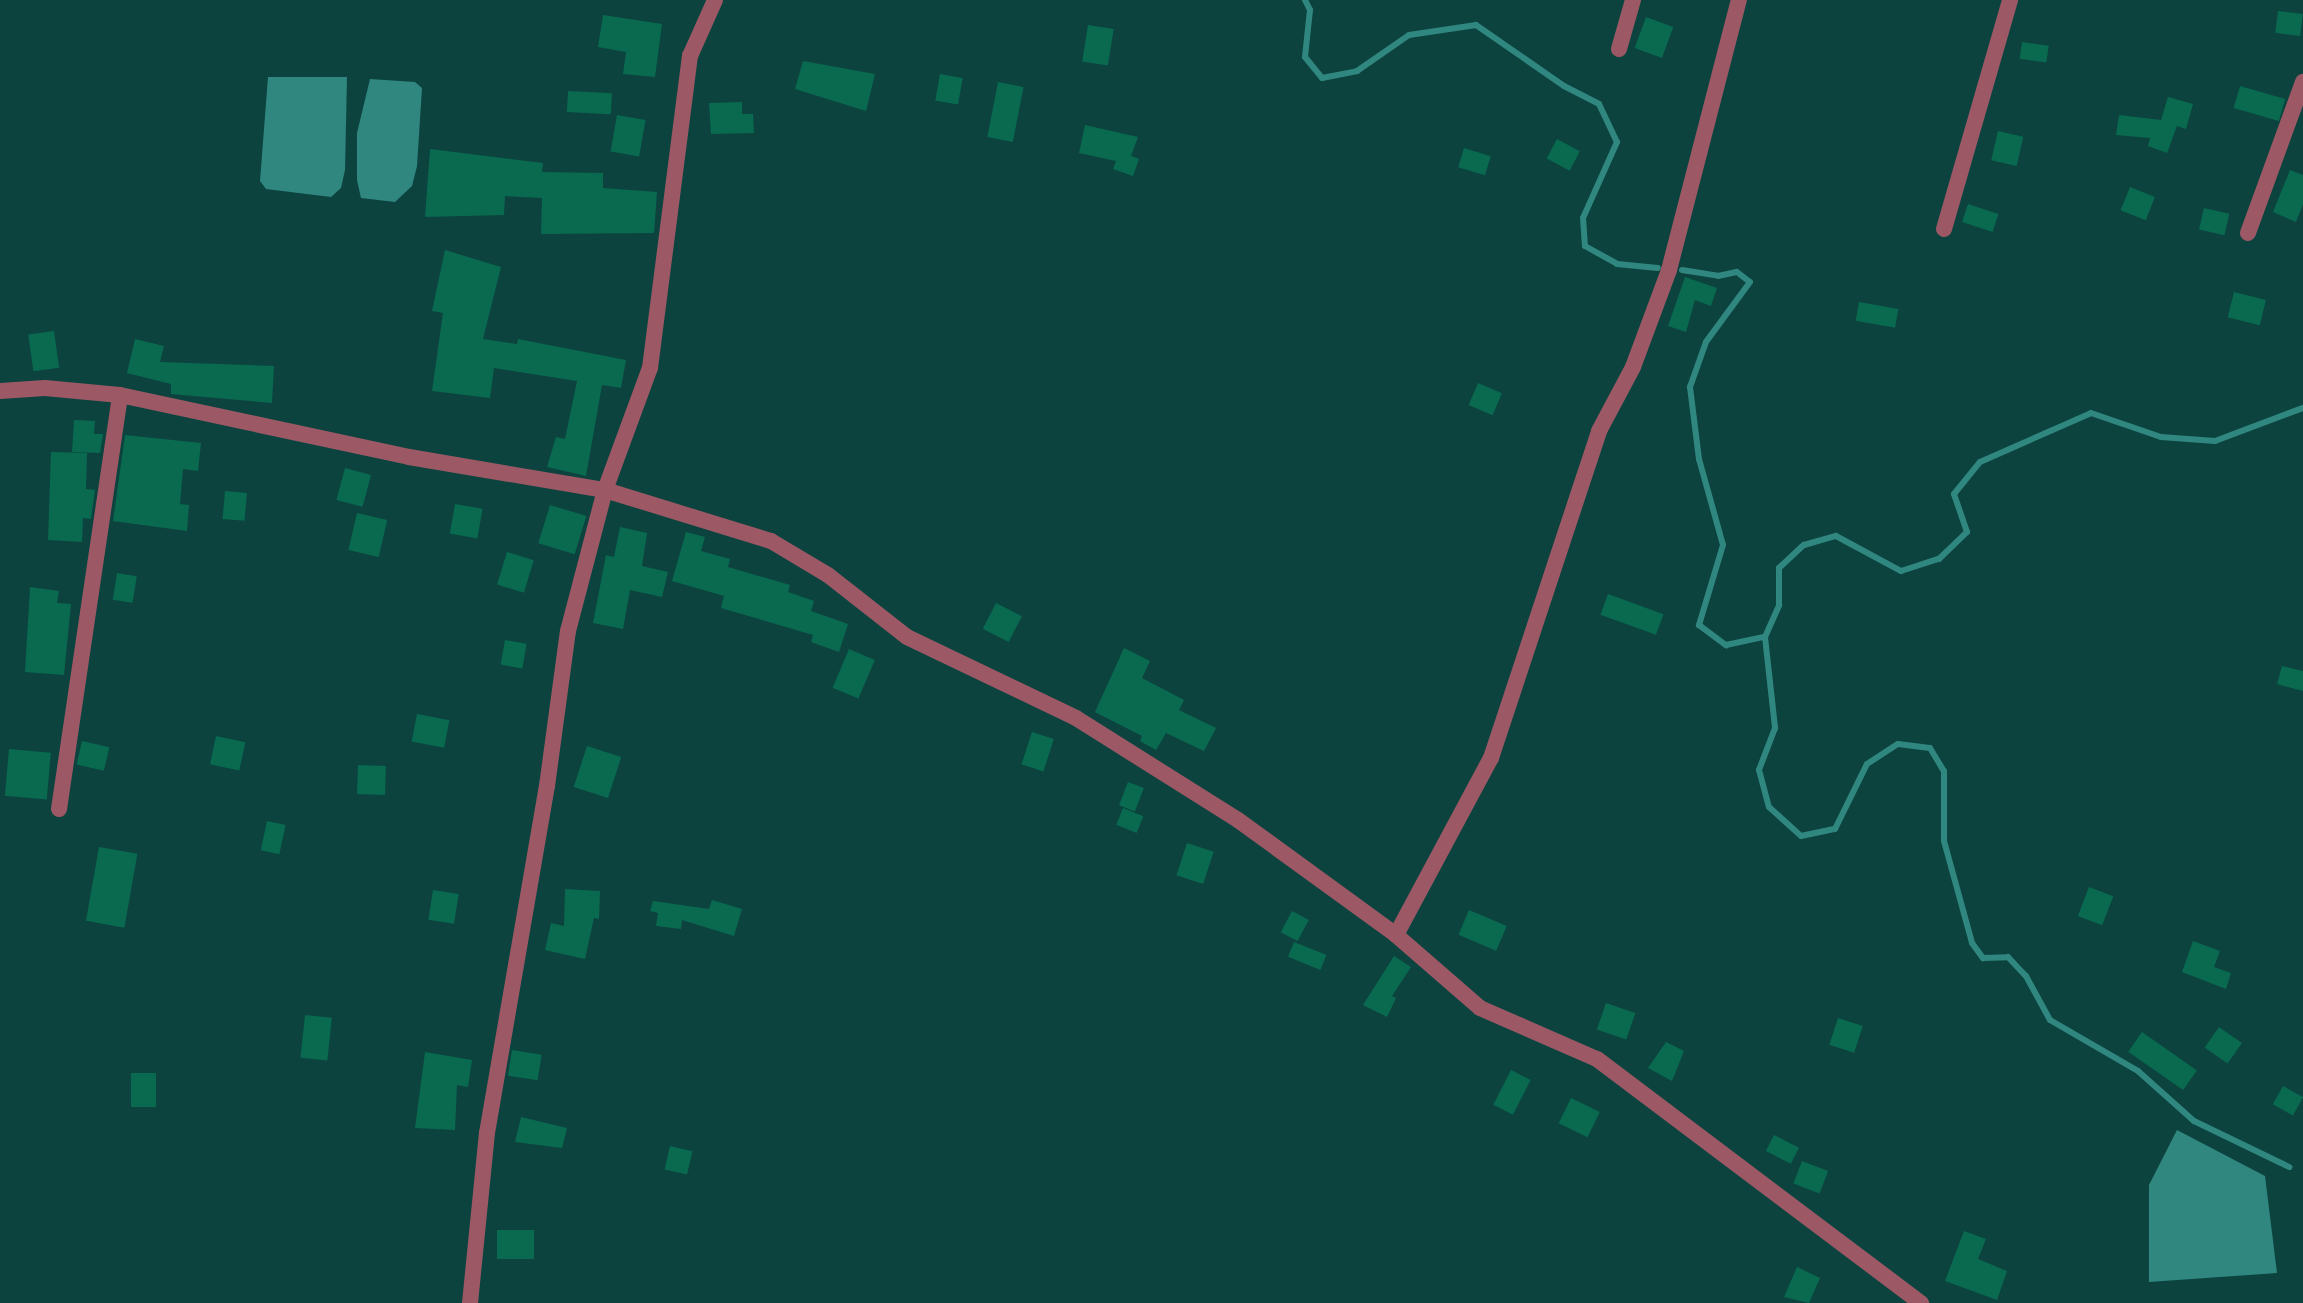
<!DOCTYPE html>
<style>
body{margin:0}
#map{position:relative;width:2303px;height:1303px;overflow:hidden;background:#0c433f;font-family:"Archivo Narrow",sans-serif}
div>[style]{position:absolute}
.water>*{inset:0;background:#308780}
.stream>*{height:6px;margin:-3px;padding:0 3px;transform-origin:3px;border-radius:3px;background:#308780}
.building>*{inset:0;background:#096a50;transform-origin:0 0}
.street>*{height:16px;margin:-8px;padding:0 8px;transform-origin:8px;border-radius:8px;background:#9c5965}
span{translate:-50% -50%;white-space:nowrap;text-align:center;line-height:1.15;-webkit-text-stroke:8px #002825;paint-order:stroke}
</style>
<div id="map">
<div class="water">
<div style="clip-path:polygon(268px 77px,347px 77px,345px 170px,341px 188px,331px 197px,266px 189px,260px 181px)"></div>
<div style="clip-path:polygon(370px 79px,415px 82px,422px 88px,417px 166px,412px 186px,395px 202px,361px 198px,357px 180px,357px 133px)"></div>
<div style="clip-path:polygon(2177px 1130px,2265px 1176px,2277px 1273px,2149px 1282px,2149px 1185px)"></div>
</div>
<div class="stream">
<div style="left:1305px;top:0;width:11px;rotate:63deg"></div>
<div style="left:1310px;top:10px;width:47px;rotate:96.1deg"></div>
<div style="left:1305px;top:57px;width:27px;rotate:51deg"></div>
<div style="left:1322px;top:78px;width:36px;rotate:-11deg"></div>
<div style="left:1357px;top:71px;width:63px;rotate:-34.7deg"></div>
<div style="left:1409px;top:35px;width:68px;rotate:-8.5deg"></div>
<div style="left:1476px;top:25px;width:107px;rotate:34.7deg"></div>
<div style="left:1564px;top:86px;width:39px;rotate:27deg"></div>
<div style="left:1599px;top:104px;width:42px;rotate:64.7deg"></div>
<div style="left:1617px;top:142px;width:83px;rotate:114.1deg"></div>
<div style="left:1583px;top:218px;width:28px;rotate:86deg"></div>
<div style="left:1585px;top:246px;width:37px;rotate:29deg"></div>
<div style="left:1617px;top:264px;width:41px;rotate:5.6deg"></div>
<div style="left:1682px;top:270px;width:36px;rotate:9deg"></div>
<div style="left:1718px;top:276px;width:19px;rotate:-12deg"></div>
<div style="left:1737px;top:272px;width:16px;rotate:38deg"></div>
<div style="left:1750px;top:282px;width:74px;rotate:126.3deg"></div>
<div style="left:1706px;top:342px;width:48px;rotate:109.6deg"></div>
<div style="left:1690px;top:387px;width:73px;rotate:82.9deg"></div>
<div style="left:1699px;top:459px;width:89px;rotate:74.4deg"></div>
<div style="left:1723px;top:545px;width:84px;rotate:106.7deg"></div>
<div style="left:1699px;top:625px;width:34px;rotate:37deg"></div>
<div style="left:1726px;top:645px;width:40px;rotate:-12deg"></div>
<div style="left:1765px;top:637px;width:35px;rotate:-66deg"></div>
<div style="left:1779px;top:605px;width:37px;rotate:-90deg"></div>
<div style="left:1779px;top:568px;width:34px;rotate:-43deg"></div>
<div style="left:1804px;top:545px;width:33px;rotate:-16deg"></div>
<div style="left:1836px;top:536px;width:74px;rotate:28.3deg"></div>
<div style="left:1901px;top:571px;width:40px;rotate:-18deg"></div>
<div style="left:1939px;top:559px;width:39px;rotate:-44deg"></div>
<div style="left:1967px;top:532px;width:40px;rotate:-108.9deg"></div>
<div style="left:1954px;top:494px;width:41px;rotate:-50.9deg"></div>
<div style="left:1980px;top:462px;width:121px;rotate:-23.8deg"></div>
<div style="left:2091px;top:413px;width:74px;rotate:18.9deg"></div>
<div style="left:2161px;top:437px;width:54px;rotate:4.2deg"></div>
<div style="left:2215px;top:441px;width:94px;rotate:-20.6deg"></div>
<div style="left:1765px;top:637px;width:92px;rotate:83.7deg"></div>
<div style="left:1775px;top:728px;width:45px;rotate:110.9deg"></div>
<div style="left:1759px;top:770px;width:38px;rotate:75deg"></div>
<div style="left:1769px;top:807px;width:43px;rotate:42.2deg"></div>
<div style="left:1801px;top:836px;width:35px;rotate:-12deg"></div>
<div style="left:1835px;top:829px;width:72px;rotate:-63.8deg"></div>
<div style="left:1867px;top:764px;width:37px;rotate:-33deg"></div>
<div style="left:1898px;top:744px;width:32px;rotate:7deg"></div>
<div style="left:1930px;top:748px;width:27px;rotate:59deg"></div>
<div style="left:1944px;top:771px;width:70px;rotate:90deg"></div>
<div style="left:1944px;top:841px;width:106px;rotate:74.6deg"></div>
<div style="left:1972px;top:943px;width:19px;rotate:54deg"></div>
<div style="left:1983px;top:958px;width:25px;rotate:-2deg"></div>
<div style="left:2008px;top:957px;width:26px;rotate:47deg"></div>
<div style="left:2026px;top:976px;width:50px;rotate:61.4deg"></div>
<div style="left:2050px;top:1020px;width:102px;rotate:30.1deg"></div>
<div style="left:2138px;top:1071px;width:75px;rotate:41.8deg"></div>
<div style="left:2194px;top:1121px;width:106px;rotate:25.8deg"></div>
</div>
<div class="building">
<div style="left:2278px;top:11px;width:25px;height:22px;rotate:7deg"></div>
<div style="clip-path:polygon(603px 15px,662px 24px,655px 77px,623px 74px,626px 52px,598px 47px)"></div>
<div style="left:1646px;top:17px;width:29px;height:33px;rotate:20deg"></div>
<div style="left:1088px;top:25px;width:26px;height:37px;rotate:9deg"></div>
<div style="left:2022px;top:42px;width:27px;height:17px;rotate:8deg"></div>
<div style="clip-path:polygon(803px 61px,875px 74px,866px 111px,795px 89px)"></div>
<div style="left:940px;top:74px;width:23px;height:27px;rotate:10deg"></div>
<div style="left:998px;top:82px;width:26px;height:56px;rotate:11deg"></div>
<div style="left:2240px;top:86px;width:47px;height:23px;rotate:16deg"></div>
<div style="left:568px;top:91px;width:44px;height:21px;rotate:3deg"></div>
<div style="clip-path:polygon(2168px 97px,2193px 104px,2186px 129px,2177px 126px,2167px 153px,2148px 146px,2150px 138px,2116px 135px,2119px 115px,2161px 120px)"></div>
<div style="clip-path:polygon(742px 102px,742px 114px,753px 114px,754px 133px,711px 134px,709px 103px)"></div>
<div style="left:617px;top:115px;width:29px;height:37px;rotate:10deg"></div>
<div style="clip-path:polygon(1085px 125px,1138px 137px,1131px 156px,1139px 159px,1133px 176px,1113px 169px,1116px 161px,1079px 153px)"></div>
<div style="left:1998px;top:131px;width:26px;height:30px;rotate:13deg"></div>
<div style="left:1557px;top:139px;width:26px;height:22px;rotate:28deg"></div>
<div style="left:1464px;top:148px;width:28px;height:20px;rotate:17deg"></div>
<div style="clip-path:polygon(430px 149px,543px 163px,542px 172px,603px 173px,603px 188px,657px 192px,654px 233px,541px 234px,542px 198px,505px 196px,504px 215px,425px 217px)"></div>
<div style="clip-path:polygon(2290px 170px,2303px 175px,2303px 204px,2296px 222px,2273px 212px)"></div>
<div style="left:2130px;top:187px;width:27px;height:25px;rotate:22deg"></div>
<div style="left:1968px;top:204px;width:32px;height:19px;rotate:18deg"></div>
<div style="left:2204px;top:208px;width:26px;height:22px;rotate:13deg"></div>
<div style="clip-path:polygon(445px 250px,501px 267px,483px 339px,517px 344px,518px 339px,626px 360px,621px 388px,602px 385px,586px 476px,547px 467px,556px 437px,565px 439px,577px 381px,494px 368px,490px 398px,432px 391px,443px 313px,432px 311px)"></div>
<div style="clip-path:polygon(1685px 277px,1717px 288px,1711px 306px,1695px 300px,1686px 332px,1668px 326px)"></div>
<div style="left:2234px;top:292px;width:33px;height:26px;rotate:14deg"></div>
<div style="left:1859px;top:302px;width:40px;height:19px;rotate:10deg"></div>
<div style="left:54px;top:331px;width:37px;height:26px;rotate:82deg"></div>
<div style="clip-path:polygon(135px 339px,164px 346px,160px 362px,274px 366px,272px 403px,171px 394px,171px 384px,127px 373px)"></div>
<div style="left:1478px;top:383px;width:26px;height:24px;rotate:23deg"></div>
<div style="clip-path:polygon(74px 420px,95px 421px,94px 434px,103px 434px,100px 453px,72px 452px)"></div>
<div style="clip-path:polygon(125px 435px,201px 443px,198px 471px,183px 469px,180px 504px,189px 505px,187px 531px,113px 521px)"></div>
<div style="clip-path:polygon(51px 452px,87px 453px,86px 489px,95px 490px,91px 519px,83px 518px,82px 542px,48px 540px)"></div>
<div style="left:345px;top:468px;width:27px;height:33px;rotate:15deg"></div>
<div style="left:225px;top:491px;width:22px;height:28px;rotate:5deg"></div>
<div style="left:455px;top:504px;width:28px;height:30px;rotate:10deg"></div>
<div style="left:550px;top:505px;width:38px;height:40px;rotate:17deg"></div>
<div style="left:357px;top:513px;width:31px;height:38px;rotate:13deg"></div>
<div style="clip-path:polygon(620px 527px,647px 533px,642px 566px,668px 572px,662px 597px,630px 590px,623px 629px,593px 623px,606px 555px,614px 557px)"></div>
<div style="clip-path:polygon(686px 532px,705px 537px,701px 551px,730px 559px,728px 567px,790px 585px,788px 592px,814px 601px,811px 611px,848px 624px,839px 652px,811px 642px,813px 635px,721px 608px,724px 596px,672px 581px)"></div>
<div style="left:507px;top:552px;width:28px;height:34px;rotate:17deg"></div>
<div style="left:117px;top:573px;width:20px;height:27px;rotate:9deg"></div>
<div style="clip-path:polygon(30px 587px,59px 591px,57px 603px,71px 604px,64px 675px,25px 672px)"></div>
<div style="left:1608px;top:594px;width:59px;height:22px;rotate:20deg"></div>
<div style="left:996px;top:603px;width:29px;height:29px;rotate:27deg"></div>
<div style="left:505px;top:640px;width:22px;height:25px;rotate:10deg"></div>
<div style="clip-path:polygon(1124px 648px,1150px 661px,1142px 678px,1184px 700px,1179px 710px,1216px 728px,1204px 751px,1166px 733px,1156px 750px,1140px 741px,1142px 736px,1095px 712px)"></div>
<div style="left:849px;top:649px;width:28px;height:42px;rotate:23deg"></div>
<div style="clip-path:polygon(2282px 666px,2303px 671px,2303px 691px,2277px 684px)"></div>
<div style="left:417px;top:714px;width:33px;height:28px;rotate:11deg"></div>
<div style="left:1032px;top:732px;width:23px;height:34px;rotate:18deg"></div>
<div style="left:216px;top:736px;width:30px;height:29px;rotate:12deg"></div>
<div style="left:82px;top:741px;width:28px;height:24px;rotate:13deg"></div>
<div style="left:587px;top:746px;width:36px;height:43px;rotate:18deg"></div>
<div style="left:9px;top:749px;width:42px;height:47px;rotate:5deg"></div>
<div style="left:358px;top:765px;width:28px;height:29px;rotate:2deg"></div>
<div style="left:1128px;top:782px;width:17px;height:25px;rotate:21deg"></div>
<div style="left:1123px;top:808px;width:22px;height:18px;rotate:22deg"></div>
<div style="left:267px;top:821px;width:19px;height:30px;rotate:12deg"></div>
<div style="left:1187px;top:843px;width:28px;height:34px;rotate:18deg"></div>
<div style="left:99px;top:847px;width:39px;height:75px;rotate:10deg"></div>
<div style="left:2089px;top:887px;width:26px;height:31px;rotate:21deg"></div>
<div style="clip-path:polygon(565px 889px,600px 891px,599px 919px,594px 918px,585px 959px,545px 950px,551px 923px,564px 926px)"></div>
<div style="left:433px;top:890px;width:26px;height:30px;rotate:9deg"></div>
<div style="clip-path:polygon(712px 900px,742px 909px,734px 936px,682px 920px,681px 929px,656px 926px,658px 913px,650px 911px,653px 901px,709px 909px)"></div>
<div style="left:1469px;top:910px;width:41px;height:27px;rotate:23deg"></div>
<div style="left:1292px;top:911px;width:19px;height:24px;rotate:28deg"></div>
<div style="clip-path:polygon(2193px 941px,2220px 951px,2214px 967px,2231px 973px,2226px 989px,2182px 972px)"></div>
<div style="left:1294px;top:942px;width:35px;height:16px;rotate:22deg"></div>
<div style="clip-path:polygon(1394px 956px,1411px 967px,1392px 996px,1396px 998px,1387px 1017px,1363px 1005px)"></div>
<div style="left:1606px;top:1003px;width:31px;height:28px;rotate:19deg"></div>
<div style="left:305px;top:1015px;width:27px;height:43px;rotate:6deg"></div>
<div style="left:1838px;top:1018px;width:26px;height:28px;rotate:18deg"></div>
<div style="left:2219px;top:1027px;width:28px;height:25px;rotate:35deg"></div>
<div style="left:2142px;top:1032px;width:67px;height:24px;rotate:35deg"></div>
<div style="clip-path:polygon(1666px 1042px,1684px 1051px,1672px 1081px,1648px 1068px)"></div>
<div style="left:512px;top:1050px;width:30px;height:26px;rotate:9deg"></div>
<div style="clip-path:polygon(425px 1052px,472px 1060px,468px 1087px,457px 1085px,455px 1130px,415px 1128px)"></div>
<div style="left:1511px;top:1070px;width:22px;height:39px;rotate:27deg"></div>
<div style="left:131px;top:1073px;width:25px;height:34px"></div>
<div style="left:2283px;top:1086px;width:23px;height:21px;rotate:29deg"></div>
<div style="left:1571px;top:1098px;width:32px;height:28px;rotate:26deg"></div>
<div style="clip-path:polygon(521px 1117px,567px 1128px,562px 1148px,515px 1142px)"></div>
<div style="left:1774px;top:1135px;width:28px;height:18px;rotate:27deg"></div>
<div style="left:670px;top:1146px;width:23px;height:24px;rotate:13deg"></div>
<div style="left:1802px;top:1161px;width:28px;height:24px;rotate:21deg"></div>
<div style="left:534px;top:1230px;width:29px;height:37px;rotate:90deg"></div>
<div style="clip-path:polygon(1964px 1231px,1986px 1239px,1978px 1259px,2007px 1271px,1997px 1300px,1945px 1281px)"></div>
<div style="clip-path:polygon(1797px 1267px,1820px 1278px,1809px 1303px,1784px 1297px)"></div>
</div>
<div class="street">
<div style="left:1619px;top:49px;width:51px;rotate:-74.1deg"></div>
<div style="left:1944px;top:229px;width:238px;rotate:-73.9deg"></div>
<div style="left:2248px;top:233px;width:161px;rotate:-70deg"></div>
<div style="left:0;top:391px;width:45px;rotate:-3.8deg"></div>
<div style="left:45px;top:388px;width:75px;rotate:5.3deg"></div>
<div style="left:120px;top:395px;width:296px;rotate:12.1deg"></div>
<div style="left:409px;top:457px;width:199px;rotate:9.6deg"></div>
<div style="left:605px;top:490px;width:174px;rotate:17.1deg"></div>
<div style="left:771px;top:541px;width:66px;rotate:30.8deg"></div>
<div style="left:828px;top:575px;width:100px;rotate:38.1deg"></div>
<div style="left:907px;top:637px;width:187px;rotate:25.6deg"></div>
<div style="left:1076px;top:718px;width:191px;rotate:32.2deg"></div>
<div style="left:1238px;top:820px;width:195px;rotate:36deg"></div>
<div style="left:1396px;top:935px;width:111px;rotate:41deg"></div>
<div style="left:1480px;top:1008px;width:128px;rotate:23.6deg"></div>
<div style="left:1597px;top:1059px;width:406px;rotate:37deg"></div>
<div style="left:59px;top:809px;width:418px;rotate:-81.6deg"></div>
<div style="left:1396px;top:935px;width:201px;rotate:-61.8deg"></div>
<div style="left:1491px;top:758px;width:344px;rotate:-71.7deg"></div>
<div style="left:1599px;top:431px;width:72px;rotate:-62deg"></div>
<div style="left:1633px;top:367px;width:103px;rotate:-69.6deg"></div>
<div style="left:1669px;top:270px;width:279px;rotate:-75.5deg"></div>
<div style="left:470px;top:1303px;width:171px;rotate:-84.3deg"></div>
<div style="left:487px;top:1133px;width:352px;rotate:-80.2deg"></div>
<div style="left:547px;top:786px;width:156px;rotate:-82.3deg"></div>
<div style="left:568px;top:631px;width:146px;rotate:-75.3deg"></div>
<div style="left:605px;top:490px;width:130px;rotate:-69.8deg"></div>
<div style="left:650px;top:368px;width:315px;rotate:-82.7deg"></div>
<div style="left:690px;top:56px;width:61px;rotate:-65.9deg"></div>
</div>
</div>
